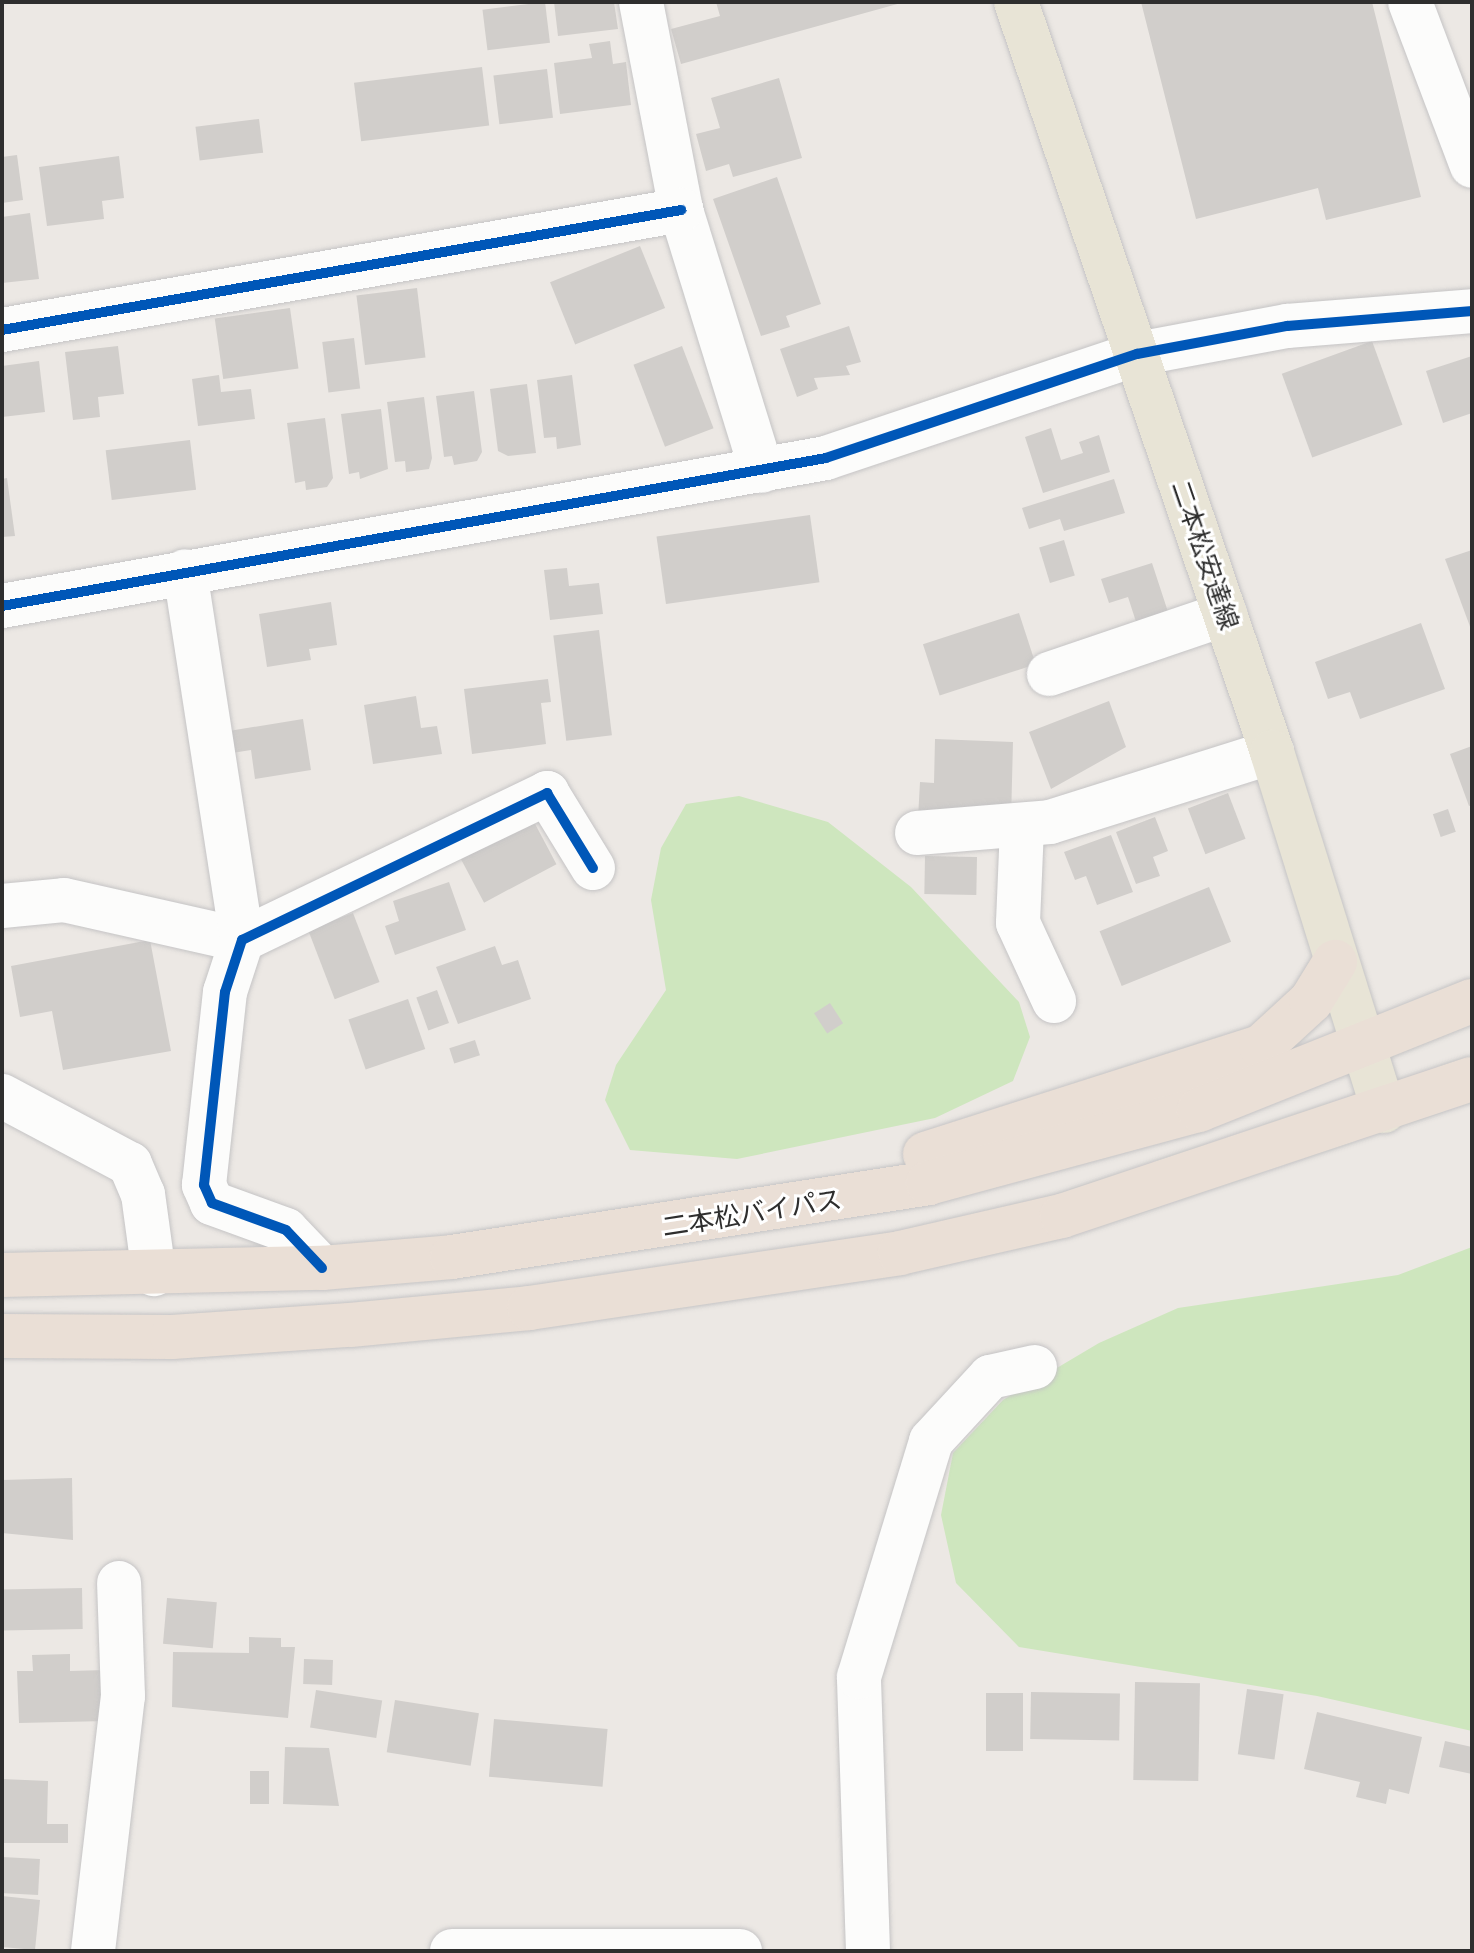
<!DOCTYPE html>
<meta charset="utf-8">
<style>
body{margin:0}
#map{position:relative;width:1474px;height:1953px;overflow:hidden;background:#ece8e4;font-family:"PT Sans","Noto Sans JP",sans-serif}
div>[style]{position:absolute}
.green>*{inset:0;background:#cee6be}
.building>*{inset:0;background:#d1cecb;transform-origin:0 0}
.roads{filter:drop-shadow(0 0 2px #c5c4c5) drop-shadow(0 0 2px #c5c4c5)}
.minor>*{height:44px;margin:-22px;padding:0 22px;transform-origin:22px;border-radius:22px;background:#fcfcfb}
.major>*{height:44px;margin:-22px;padding:0 22px;transform-origin:22px;border-radius:22px;background:#e8e4d6}
.highway>*{height:44px;margin:-22px;padding:0 22px;transform-origin:22px;border-radius:22px;background:#eadfd6}
.cycleway>*{height:10px;margin:-5px;padding:0 5px;transform-origin:5px;border-radius:5px;background:#0057b8}
span{translate:-50% -50%;white-space:nowrap;text-align:center;line-height:1.15;-webkit-text-stroke:6px #fff;paint-order:stroke}
.street-label{font-size:26px;color:#2e2e2e}
.frame{position:absolute;inset:0;border:4px solid #2e2e2e;pointer-events:none}
</style>
<div id="map">
<div class="green">
<div style="clip-path:polygon(739px 796px,828px 822px,911px 887px,1019px 1002px,1030px 1037px,1013px 1081px,935px 1118px,737px 1159px,630px 1150px,605px 1100px,616px 1065px,666px 990px,651px 900px,661px 848px,686px 804px)"></div>
<div style="clip-path:polygon(1472px 1247px,1472px 1731px,1317px 1696px,1019px 1647px,956px 1583px,941px 1515px,953px 1453px,1003px 1400px,1099px 1343px,1178px 1308px,1398px 1275px)"></div>
</div>
<div class="building">
<div style="left:545px;top:2px;width:41px;height:63px;rotate:83deg"></div>
<div style="clip-path:polygon(554px 2px,614px 2px,618px 29px,558px 36px)"></div>
<div style="clip-path:polygon(716px 2px,901px 2px,901px 3px,681px 64px,671px 29px,720px 16px)"></div>
<div style="clip-path:polygon(1141px 2px,1372px 2px,1421px 197px,1326px 220px,1318px 188px,1196px 219px)"></div>
<div style="clip-path:polygon(610px 41px,613px 64px,626px 62px,631px 105px,560px 114px,554px 63px,592px 58px,589px 44px)"></div>
<div style="left:482px;top:67px;width:59px;height:129px;rotate:83deg"></div>
<div style="left:547px;top:69px;width:49px;height:54px;rotate:83deg"></div>
<div style="clip-path:polygon(779px 78px,802px 158px,733px 177px,729px 164px,706px 171px,696px 134px,720px 128px,711px 98px)"></div>
<div style="left:259px;top:119px;width:34px;height:64px;rotate:83deg"></div>
<div style="clip-path:polygon(17px 155px,23px 200px,2px 203px,2px 157px)"></div>
<div style="clip-path:polygon(119px 156px,124px 198px,102px 201px,104px 219px,47px 226px,39px 167px)"></div>
<div style="clip-path:polygon(777px 177px,821px 304px,786px 316px,790px 327px,761px 336px,713px 199px)"></div>
<div style="clip-path:polygon(30px 213px,39px 279px,2px 283px,2px 217px)"></div>
<div style="left:640px;top:246px;width:67px;height:97px;rotate:68deg"></div>
<div style="left:417px;top:288px;width:70px;height:61px;rotate:83deg"></div>
<div style="left:290px;top:308px;width:61px;height:76px;rotate:82deg"></div>
<div style="clip-path:polygon(849px 326px,861px 362px,846px 366px,850px 375px,814px 378px,818px 389px,797px 397px,780px 349px)"></div>
<div style="left:354px;top:338px;width:51px;height:32px;rotate:83deg"></div>
<div style="left:1372px;top:341px;width:89px;height:96px;rotate:70deg"></div>
<div style="clip-path:polygon(118px 346px,124px 394px,98px 397px,100px 417px,73px 420px,65px 352px)"></div>
<div style="left:682px;top:346px;width:88px;height:52px;rotate:69deg"></div>
<div style="clip-path:polygon(1472px 356px,1472px 413px,1443px 423px,1426px 371px)"></div>
<div style="clip-path:polygon(39px 361px,45px 412px,2px 417px,2px 366px)"></div>
<div style="clip-path:polygon(219px 375px,221px 392px,251px 389px,255px 419px,198px 426px,192px 379px)"></div>
<div style="clip-path:polygon(572px 375px,581px 445px,557px 449px,556px 437px,544px 438px,537px 380px)"></div>
<div style="clip-path:polygon(527px 384px,536px 453px,508px 456px,498px 451px,490px 389px)"></div>
<div style="clip-path:polygon(474px 391px,482px 452px,477px 461px,454px 465px,452px 456px,444px 457px,436px 396px)"></div>
<div style="clip-path:polygon(424px 397px,432px 458px,429px 469px,406px 472px,405px 461px,395px 462px,387px 402px)"></div>
<div style="clip-path:polygon(381px 409px,388px 469px,360px 479px,359px 472px,349px 474px,341px 414px)"></div>
<div style="clip-path:polygon(325px 418px,333px 478px,327px 487px,306px 490px,305px 481px,295px 483px,287px 423px)"></div>
<div style="clip-path:polygon(1051px 428px,1061px 460px,1083px 453px,1079px 442px,1099px 435px,1110px 472px,1043px 493px,1025px 437px)"></div>
<div style="left:190px;top:440px;width:50px;height:85px;rotate:83deg"></div>
<div style="clip-path:polygon(7px 478px,15px 536px,2px 537px,2px 479px)"></div>
<div style="clip-path:polygon(1114px 479px,1125px 513px,1064px 531px,1060px 519px,1029px 529px,1022px 508px)"></div>
<div style="left:810px;top:515px;width:68px;height:155px;rotate:82deg"></div>
<div style="left:1064px;top:540px;width:37px;height:26px;rotate:73deg"></div>
<div style="clip-path:polygon(1472px 550px,1472px 632px,1445px 559px)"></div>
<div style="clip-path:polygon(1152px 563px,1170px 618px,1138px 628px,1128px 597px,1109px 603px,1101px 579px)"></div>
<div style="clip-path:polygon(567px 568px,569px 586px,599px 583px,603px 614px,550px 620px,544px 570px)"></div>
<div style="clip-path:polygon(331px 602px,337px 645px,309px 649px,311px 660px,267px 667px,259px 614px)"></div>
<div style="left:1019px;top:613px;width:54px;height:101px;rotate:72deg"></div>
<div style="clip-path:polygon(1421px 623px,1445px 689px,1360px 719px,1350px 692px,1328px 699px,1315px 662px)"></div>
<div style="left:599px;top:630px;width:106px;height:46px;rotate:83deg"></div>
<div style="clip-path:polygon(548px 679px,551px 702px,541px 703px,546px 744px,472px 754px,464px 689px)"></div>
<div style="clip-path:polygon(416px 696px,421px 728px,437px 726px,442px 754px,373px 764px,364px 705px)"></div>
<div style="clip-path:polygon(1109px 701px,1126px 747px,1051px 789px,1029px 732px)"></div>
<div style="clip-path:polygon(303px 719px,311px 770px,255px 779px,251px 750px,232px 753px,229px 731px)"></div>
<div style="clip-path:polygon(935px 739px,1013px 742px,1011px 820px,918px 818px,920px 782px,934px 783px)"></div>
<div style="clip-path:polygon(1472px 746px,1472px 805px,1469px 806px,1450px 754px)"></div>
<div style="left:1228px;top:793px;width:49px;height:43px;rotate:69deg"></div>
<div style="left:1448px;top:809px;width:24px;height:16px;rotate:71deg"></div>
<div style="clip-path:polygon(1155px 817px,1168px 851px,1153px 857px,1160px 876px,1136px 884px,1116px 832px)"></div>
<div style="left:533px;top:820px;width:50px;height:82px;rotate:62deg"></div>
<div style="clip-path:polygon(1111px 835px,1133px 892px,1097px 905px,1086px 876px,1075px 880px,1064px 852px)"></div>
<div style="left:925px;top:856px;width:52px;height:38px;rotate:1deg"></div>
<div style="clip-path:polygon(449px 882px,466px 930px,395px 955px,385px 926px,399px 921px,393px 901px)"></div>
<div style="left:1209px;top:887px;width:59px;height:118px;rotate:68deg"></div>
<div style="left:353px;top:913px;width:74px;height:48px;rotate:69deg"></div>
<div style="clip-path:polygon(150px 940px,171px 1051px,63px 1070px,52px 1011px,20px 1017px,11px 966px)"></div>
<div style="clip-path:polygon(495px 946px,502px 965px,518px 960px,531px 999px,458px 1024px,436px 967px)"></div>
<div style="left:437px;top:990px;width:35px;height:22px;rotate:70deg"></div>
<div style="left:408px;top:999px;width:53px;height:63px;rotate:71deg"></div>
<div style="left:830px;top:1003px;width:24px;height:19px;rotate:57deg"></div>
<div style="left:475px;top:1040px;width:16px;height:27px;rotate:72deg"></div>
<div style="clip-path:polygon(72px 1478px,73px 1540px,2px 1533px,2px 1480px)"></div>
<div style="left:82px;top:1588px;width:41px;height:80px;rotate:89deg"></div>
<div style="left:167px;top:1598px;width:50px;height:46px;rotate:5deg"></div>
<div style="clip-path:polygon(249px 1637px,281px 1638px,281px 1647px,295px 1647px,288px 1718px,172px 1707px,173px 1652px,249px 1653px)"></div>
<div style="clip-path:polygon(70px 1654px,70px 1671px,106px 1670px,107px 1721px,19px 1723px,17px 1671px,33px 1671px,32px 1655px)"></div>
<div style="left:304px;top:1659px;width:29px;height:25px;rotate:2deg"></div>
<div style="left:1135px;top:1682px;width:65px;height:98px;rotate:1deg"></div>
<div style="left:1247px;top:1689px;width:37px;height:66px;rotate:8deg"></div>
<div style="left:316px;top:1690px;width:67px;height:38px;rotate:9deg"></div>
<div style="left:1031px;top:1692px;width:89px;height:47px;rotate:1deg"></div>
<div style="left:986px;top:1693px;width:37px;height:58px"></div>
<div style="left:395px;top:1700px;width:85px;height:53px;rotate:9deg"></div>
<div style="clip-path:polygon(1317px 1712px,1422px 1737px,1409px 1794px,1389px 1789px,1386px 1804px,1356px 1797px,1360px 1782px,1304px 1769px)"></div>
<div style="left:494px;top:1719px;width:114px;height:58px;rotate:5deg"></div>
<div style="clip-path:polygon(1445px 1741px,1472px 1747px,1472px 1774px,1439px 1767px)"></div>
<div style="clip-path:polygon(285px 1747px,329px 1748px,339px 1806px,283px 1804px)"></div>
<div style="left:250px;top:1771px;width:19px;height:33px"></div>
<div style="clip-path:polygon(2px 1779px,48px 1781px,47px 1824px,68px 1824px,68px 1843px,2px 1843px)"></div>
<div style="left:2px;top:1857px;width:38px;height:36px;rotate:3deg"></div>
<div style="clip-path:polygon(2px 1896px,40px 1900px,35px 1950px,2px 1947px)"></div>
</div>
<div class="roads">
<div class="minor">
<div style="left:641px;top:2px;width:212px;rotate:79.1deg"></div>
<div style="left:681px;top:210px;width:273px;rotate:72.8deg"></div>
<div style="left:1410px;top:2px;width:175px;rotate:69.3deg"></div>
<div style="left:2px;top:330px;width:690px;rotate:-10.02deg"></div>
<div style="left:2px;top:606px;width:837px;rotate:-10.18deg"></div>
<div style="left:826px;top:458px;width:328px;rotate:-18.5deg"></div>
<div style="left:1137px;top:354px;width:153px;rotate:-10.6deg"></div>
<div style="left:1287px;top:326px;width:186px;rotate:-4.6deg"></div>
<div style="left:1049px;top:674px;width:186px;rotate:-18.8deg"></div>
<div style="left:1022px;top:827px;width:96px;rotate:92.4deg"></div>
<div style="left:1018px;top:923px;width:86px;rotate:65.2deg"></div>
<div style="left:917px;top:833px;width:133px;rotate:-4.7deg"></div>
<div style="left:1050px;top:822px;width:233px;rotate:-17.5deg"></div>
<div style="left:2px;top:906px;width:62px;rotate:-5.5deg"></div>
<div style="left:64px;top:900px;width:182px;rotate:12.7deg"></div>
<div style="left:242px;top:940px;width:373px;rotate:-98.8deg"></div>
<div style="left:2px;top:1096px;width:145px;rotate:28deg"></div>
<div style="left:130px;top:1164px;width:33px;rotate:67deg"></div>
<div style="left:143px;top:1194px;width:81px;rotate:82.2deg"></div>
<div style="left:322px;top:1268px;width:52px;rotate:-133.5deg"></div>
<div style="left:286px;top:1230px;width:79px;rotate:-160deg"></div>
<div style="left:212px;top:1203px;width:20px;rotate:-114deg"></div>
<div style="left:204px;top:1185px;width:194px;rotate:-83.8deg"></div>
<div style="left:225px;top:992px;width:55px;rotate:-71.9deg"></div>
<div style="left:242px;top:940px;width:339px;rotate:-25.7deg"></div>
<div style="left:547px;top:793px;width:88px;rotate:58.5deg"></div>
<div style="left:93px;top:1951px;width:257px;rotate:-83.3deg"></div>
<div style="left:123px;top:1696px;width:113px;rotate:-92deg"></div>
<div style="left:452px;top:1951px;width:288px"></div>
<div style="left:868px;top:1951px;width:274px;rotate:-91.9deg"></div>
<div style="left:859px;top:1677px;width:247px;rotate:-73deg"></div>
<div style="left:931px;top:1441px;width:87px;rotate:-47.3deg"></div>
<div style="left:990px;top:1377px;width:46px;rotate:-12.5deg"></div>
</div>
<div class="major">
<div style="left:1016px;top:2px;width:792px;rotate:71.15deg"></div>
<div style="left:1272px;top:752px;width:376px;rotate:72.7deg"></div>
</div>
<div class="highway">
<div style="left:925px;top:1154px;width:353px;rotate:-17.7deg"></div>
<div style="left:1261px;top:1047px;width:68px;rotate:-42.6deg"></div>
<div style="left:1311px;top:1001px;width:46px;rotate:-58.4deg"></div>
<div style="left:2px;top:1275px;width:320px;rotate:-1.3deg"></div>
<div style="left:322px;top:1268px;width:130px;rotate:-4.8deg"></div>
<div style="left:452px;top:1257px;width:482px;rotate:-8.8deg"></div>
<div style="left:928px;top:1183px;width:281px;rotate:-15.1deg"></div>
<div style="left:1199px;top:1110px;width:294px;rotate:-21.8deg"></div>
<div style="left:2px;top:1336px;width:170px;rotate:0.3deg"></div>
<div style="left:172px;top:1337px;width:178px;rotate:-3.9deg"></div>
<div style="left:350px;top:1325px;width:180px;rotate:-5.4deg"></div>
<div style="left:529px;top:1308px;width:375px;rotate:-8.4deg"></div>
<div style="left:900px;top:1253px;width:166px;rotate:-12.9deg"></div>
<div style="left:1062px;top:1216px;width:432px;rotate:-18.5deg"></div>
</div>
</div>
<div class="cycleway">
<div style="left:2px;top:330px;width:690px;rotate:-10.02deg"></div>
<div style="left:2px;top:606px;width:837px;rotate:-10.18deg"></div>
<div style="left:826px;top:458px;width:328px;rotate:-18.5deg"></div>
<div style="left:1137px;top:354px;width:153px;rotate:-10.6deg"></div>
<div style="left:1287px;top:326px;width:186px;rotate:-4.6deg"></div>
<div style="left:322px;top:1268px;width:52px;rotate:-133.5deg"></div>
<div style="left:286px;top:1230px;width:79px;rotate:-160deg"></div>
<div style="left:212px;top:1203px;width:20px;rotate:-114deg"></div>
<div style="left:204px;top:1185px;width:194px;rotate:-83.8deg"></div>
<div style="left:225px;top:992px;width:55px;rotate:-71.9deg"></div>
<div style="left:242px;top:940px;width:339px;rotate:-25.7deg"></div>
<div style="left:547px;top:793px;width:88px;rotate:58.5deg"></div>
</div>
<div class="street-label">
<span style="left:1205px;top:555px;rotate:71deg">二本松安達線</span>
<span style="left:752px;top:1213px;rotate:-9deg">二本松バイパス</span>
</div>
<div class="frame"></div>
</div>
